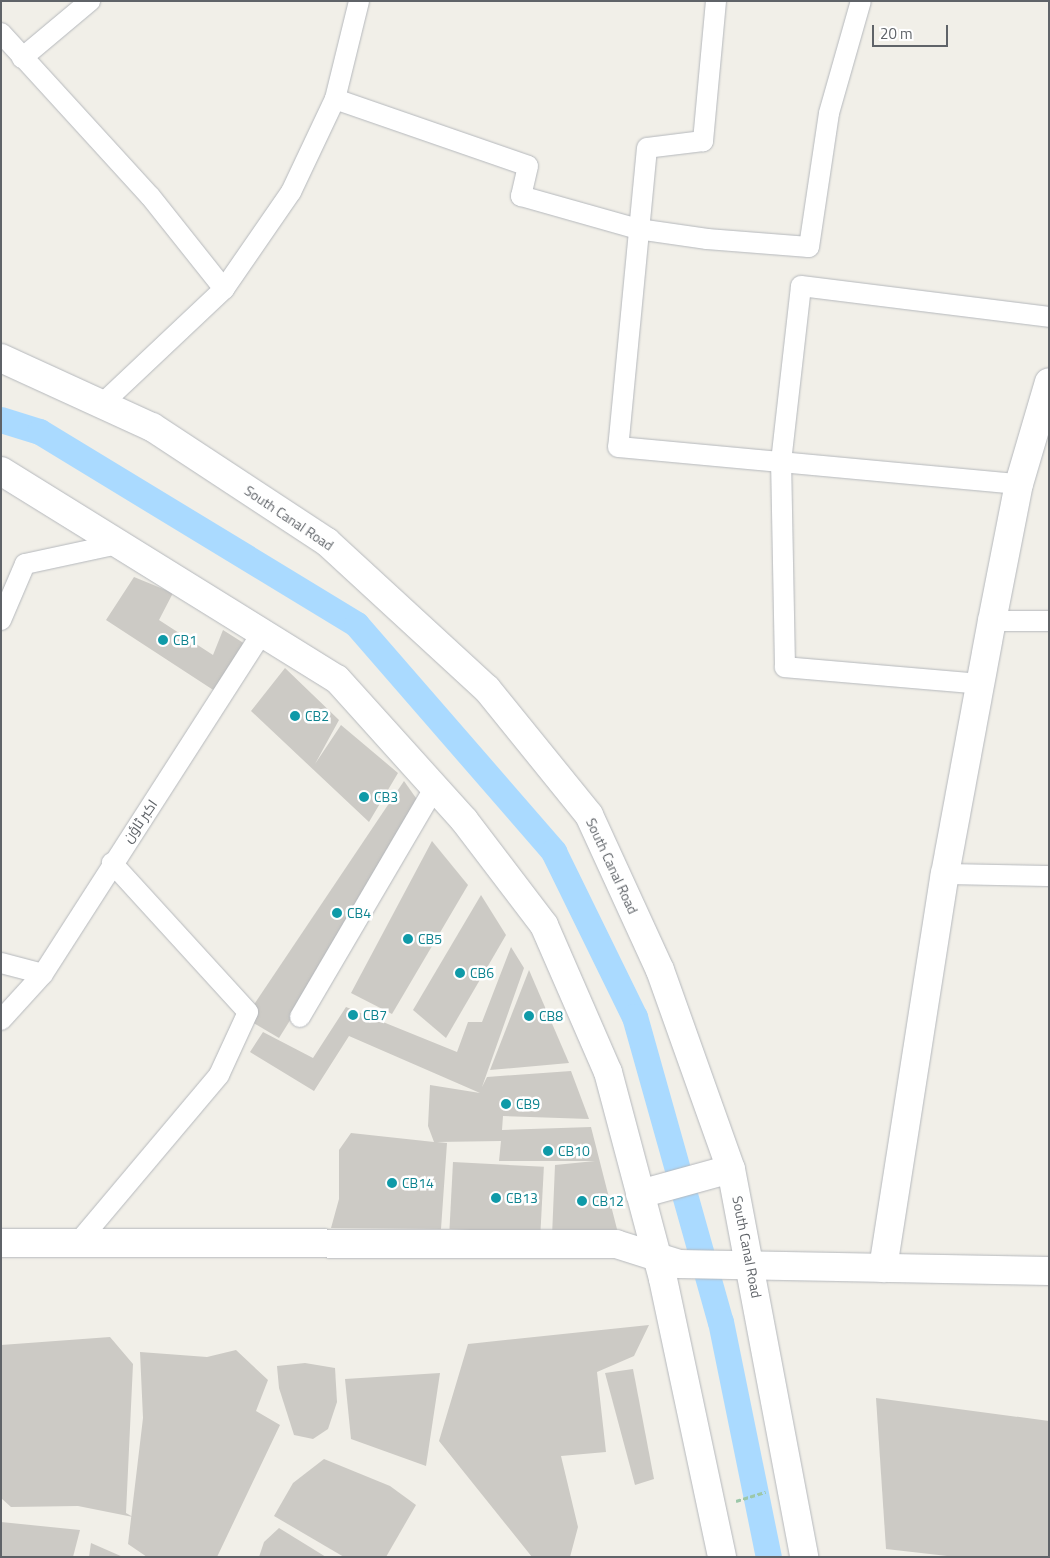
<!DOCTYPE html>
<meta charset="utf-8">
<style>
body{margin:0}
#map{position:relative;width:1050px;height:1558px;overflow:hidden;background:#f1efe8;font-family:"Titillium Web",Cairo,sans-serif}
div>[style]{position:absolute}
.canal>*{height:26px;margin:-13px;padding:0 13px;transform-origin:13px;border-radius:13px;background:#aadaff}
.building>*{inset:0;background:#cccac5;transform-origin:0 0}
.path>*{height:3px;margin-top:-1.5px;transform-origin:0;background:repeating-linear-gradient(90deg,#9cc7a9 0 5px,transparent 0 7.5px)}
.roads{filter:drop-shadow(0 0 1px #b5b8bc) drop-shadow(0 0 1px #b5b8bc)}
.street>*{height:20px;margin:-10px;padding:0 10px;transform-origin:10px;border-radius:10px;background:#fff}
.secondary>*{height:28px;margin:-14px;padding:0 14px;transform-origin:14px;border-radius:14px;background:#fff}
.dots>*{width:14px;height:14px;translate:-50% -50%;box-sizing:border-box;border:2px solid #fff;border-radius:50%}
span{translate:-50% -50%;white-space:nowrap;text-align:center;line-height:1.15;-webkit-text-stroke:5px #fff;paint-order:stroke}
.street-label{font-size:14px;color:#5f6368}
.culture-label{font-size:14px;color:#0d838f}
.left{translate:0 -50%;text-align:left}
.frame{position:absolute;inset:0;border:2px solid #5f6368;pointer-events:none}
.scale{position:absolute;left:872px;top:25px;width:76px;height:22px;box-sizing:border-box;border:2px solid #5f6368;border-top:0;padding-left:6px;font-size:15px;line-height:18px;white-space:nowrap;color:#5f6368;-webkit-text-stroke:4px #fff;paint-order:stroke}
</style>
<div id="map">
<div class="canal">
<div style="left:1px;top:420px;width:41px;rotate:17.1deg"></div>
<div style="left:40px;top:432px;width:371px;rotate:31.3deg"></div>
<div style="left:357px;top:625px;width:301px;rotate:49deg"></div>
<div style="left:554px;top:852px;width:184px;rotate:63.9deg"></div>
<div style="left:635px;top:1017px;width:317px;rotate:74.3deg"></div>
<div style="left:721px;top:1322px;width:240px;rotate:78.5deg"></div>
</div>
<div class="building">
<div style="clip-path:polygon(134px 577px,173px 593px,159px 620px,213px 655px,223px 630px,253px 649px,224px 697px,106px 620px)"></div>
<div style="clip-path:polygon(285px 668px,339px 720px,315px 764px,341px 725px,398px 773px,369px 822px,251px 711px)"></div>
<div style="clip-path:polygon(404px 781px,423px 808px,279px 1038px,245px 1018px)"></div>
<div style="clip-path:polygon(432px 841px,468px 885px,392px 1014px,351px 993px)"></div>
<div style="clip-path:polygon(481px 895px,506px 935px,446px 1038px,413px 1010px)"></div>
<div style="clip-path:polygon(511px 947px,524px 968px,482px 1087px,487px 1077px,571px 1071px,589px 1119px,503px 1116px,502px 1130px,591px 1127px,619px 1237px,552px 1236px,555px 1165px,595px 1161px,499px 1161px,501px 1141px,437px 1142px,447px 1143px,441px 1229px,331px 1228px,339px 1199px,339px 1150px,351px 1133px,434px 1142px,428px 1126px,430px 1085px,480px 1093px,349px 1036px,314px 1091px,250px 1052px,263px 1032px,313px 1058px,346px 1007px,457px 1052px,468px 1022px,482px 1022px)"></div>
<div style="clip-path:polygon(529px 970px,569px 1063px,490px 1070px)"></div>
<div style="left:453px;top:1162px;width:91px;height:67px;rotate:3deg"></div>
<div style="clip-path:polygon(649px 1325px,634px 1356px,597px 1372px,606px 1452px,561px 1456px,578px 1527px,570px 1557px,532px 1557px,439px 1441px,468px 1344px)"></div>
<div style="clip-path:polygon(110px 1337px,133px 1364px,126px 1513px,133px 1517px,78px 1506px,11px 1507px,1px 1498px,1px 1345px)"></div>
<div style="clip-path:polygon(236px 1350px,268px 1380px,256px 1411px,280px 1425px,217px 1557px,147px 1557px,128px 1544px,143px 1418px,140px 1352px,207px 1357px)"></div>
<div style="clip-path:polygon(305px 1363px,335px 1368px,337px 1402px,328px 1429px,313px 1439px,294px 1435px,279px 1388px,277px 1366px)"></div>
<div style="clip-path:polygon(633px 1369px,654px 1479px,635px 1485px,605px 1373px)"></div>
<div style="clip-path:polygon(440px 1373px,426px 1466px,351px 1439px,345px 1379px)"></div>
<div style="clip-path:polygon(876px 1398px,1049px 1421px,1049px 1557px,956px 1557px,886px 1549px)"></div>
<div style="clip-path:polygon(324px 1459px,390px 1486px,416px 1505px,386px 1557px,344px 1557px,274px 1516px,293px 1483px)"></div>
<div style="clip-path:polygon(1px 1522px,80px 1530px,73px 1557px,1px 1557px)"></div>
<div style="clip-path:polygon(279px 1528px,326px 1557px,259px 1557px,264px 1542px)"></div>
<div style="clip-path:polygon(91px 1543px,123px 1557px,89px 1557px)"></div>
</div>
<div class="path">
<div style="left:736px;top:1501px;width:31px;rotate:-17deg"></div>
</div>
<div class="roads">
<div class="street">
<div style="left:716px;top:1px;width:141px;rotate:95.3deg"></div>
<div style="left:703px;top:141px;width:56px;rotate:172.9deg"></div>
<div style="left:647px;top:148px;width:300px;rotate:95.5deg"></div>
<div style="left:618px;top:447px;width:403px;rotate:5.3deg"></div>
<div style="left:1px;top:33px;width:221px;rotate:47.6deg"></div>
<div style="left:150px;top:196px;width:119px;rotate:51.5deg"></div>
<div style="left:224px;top:289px;width:118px;rotate:-55.4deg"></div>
<div style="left:291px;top:192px;width:103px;rotate:-64.7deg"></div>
<div style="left:335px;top:99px;width:101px;rotate:-76.2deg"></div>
<div style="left:22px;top:58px;width:89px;rotate:-40deg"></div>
<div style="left:335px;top:99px;width:204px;rotate:19.1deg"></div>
<div style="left:528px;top:166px;width:31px;rotate:103deg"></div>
<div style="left:521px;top:196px;width:122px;rotate:15.8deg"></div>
<div style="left:638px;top:229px;width:70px;rotate:8.2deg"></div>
<div style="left:707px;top:239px;width:102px;rotate:4.5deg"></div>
<div style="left:809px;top:247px;width:135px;rotate:-81.5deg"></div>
<div style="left:829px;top:113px;width:116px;rotate:-74.1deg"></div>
<div style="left:102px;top:404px;width:168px;rotate:-43.3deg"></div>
<div style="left:1px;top:620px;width:61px;rotate:-66.8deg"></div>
<div style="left:25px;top:564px;width:95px;rotate:-12.1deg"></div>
<div style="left:992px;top:621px;width:57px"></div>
<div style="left:982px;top:684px;width:198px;rotate:-175.1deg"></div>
<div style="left:785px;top:667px;width:205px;rotate:-91.1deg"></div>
<div style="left:781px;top:462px;width:177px;rotate:-83.5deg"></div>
<div style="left:801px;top:286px;width:250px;rotate:7.1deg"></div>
<div style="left:945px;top:874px;width:104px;rotate:1.1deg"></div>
<div style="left:1px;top:963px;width:43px;rotate:14.7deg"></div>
<div style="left:43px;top:974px;width:405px;rotate:-57.3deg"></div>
<div style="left:300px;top:1017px;width:267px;rotate:-59.6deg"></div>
<div style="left:1px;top:1020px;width:62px;rotate:-47.6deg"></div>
<div style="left:76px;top:1245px;width:222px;rotate:-49.9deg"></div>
<div style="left:219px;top:1075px;width:69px;rotate:-65.3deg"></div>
<div style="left:248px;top:1012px;width:202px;rotate:-132.4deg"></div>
</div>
<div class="secondary">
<div style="left:1px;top:358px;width:166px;rotate:24.6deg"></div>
<div style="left:152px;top:427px;width:209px;rotate:33.3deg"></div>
<div style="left:327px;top:542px;width:217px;rotate:42.6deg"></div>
<div style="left:487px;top:689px;width:162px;rotate:51deg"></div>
<div style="left:589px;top:815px;width:170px;rotate:65.4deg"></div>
<div style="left:660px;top:970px;width:211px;rotate:70.4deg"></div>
<div style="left:731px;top:1169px;width:395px;rotate:79.3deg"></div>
<div style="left:1px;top:471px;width:395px;rotate:31.8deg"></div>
<div style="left:337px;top:679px;width:190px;rotate:48deg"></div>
<div style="left:464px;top:820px;width:132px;rotate:52.7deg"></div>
<div style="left:544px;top:925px;width:160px;rotate:66.5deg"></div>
<div style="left:608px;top:1072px;width:214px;rotate:75.1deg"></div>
<div style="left:663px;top:1279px;width:284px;rotate:78deg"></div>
<div style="left:640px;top:1194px;width:94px;rotate:-15.4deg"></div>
<div style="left:1px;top:1243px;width:615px;rotate:0.09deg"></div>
<div style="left:616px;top:1244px;width:66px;rotate:17.6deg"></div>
<div style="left:679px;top:1264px;width:370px;rotate:1.1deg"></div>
<div style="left:883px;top:1268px;width:399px;rotate:-81.1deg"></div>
<div style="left:945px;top:874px;width:257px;rotate:-79.5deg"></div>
<div style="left:992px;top:621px;width:140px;rotate:-78.9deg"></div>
<div style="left:1019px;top:484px;width:106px;rotate:-73.6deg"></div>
</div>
</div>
<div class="dots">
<div style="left:163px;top:640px;background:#0f9aa8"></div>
<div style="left:295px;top:716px;background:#0f9aa8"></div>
<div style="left:364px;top:797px;background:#0f9aa8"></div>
<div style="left:337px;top:913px;background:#0f9aa8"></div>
<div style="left:408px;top:939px;background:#0f9aa8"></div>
<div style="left:460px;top:973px;background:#0f9aa8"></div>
<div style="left:353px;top:1015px;background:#0f9aa8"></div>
<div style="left:529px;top:1016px;background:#0f9aa8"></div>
<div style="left:506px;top:1104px;background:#0f9aa8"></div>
<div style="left:548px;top:1151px;background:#0f9aa8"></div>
<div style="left:392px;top:1183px;background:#0f9aa8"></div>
<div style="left:496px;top:1198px;background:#0f9aa8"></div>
<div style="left:582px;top:1201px;background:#0f9aa8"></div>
</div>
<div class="street-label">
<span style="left:289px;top:518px;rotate:34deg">South Canal Road</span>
<span style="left:140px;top:821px;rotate:-55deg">اکبر ٹاؤن</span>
<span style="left:612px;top:866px;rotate:65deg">South Canal Road</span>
<span style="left:747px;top:1247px;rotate:79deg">South Canal Road</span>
</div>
<div class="culture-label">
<span class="left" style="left:173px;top:640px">CB1</span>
<span class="left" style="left:305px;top:716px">CB2</span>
<span class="left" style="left:374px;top:797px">CB3</span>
<span class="left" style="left:347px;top:913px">CB4</span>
<span class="left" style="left:418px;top:939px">CB5</span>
<span class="left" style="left:470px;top:973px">CB6</span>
<span class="left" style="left:363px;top:1015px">CB7</span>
<span class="left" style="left:539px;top:1016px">CB8</span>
<span class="left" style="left:516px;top:1104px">CB9</span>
<span class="left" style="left:558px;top:1151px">CB10</span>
<span class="left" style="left:402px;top:1183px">CB14</span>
<span class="left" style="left:506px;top:1198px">CB13</span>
<span class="left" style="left:592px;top:1201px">CB12</span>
</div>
<div class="frame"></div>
<div class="scale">20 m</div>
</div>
